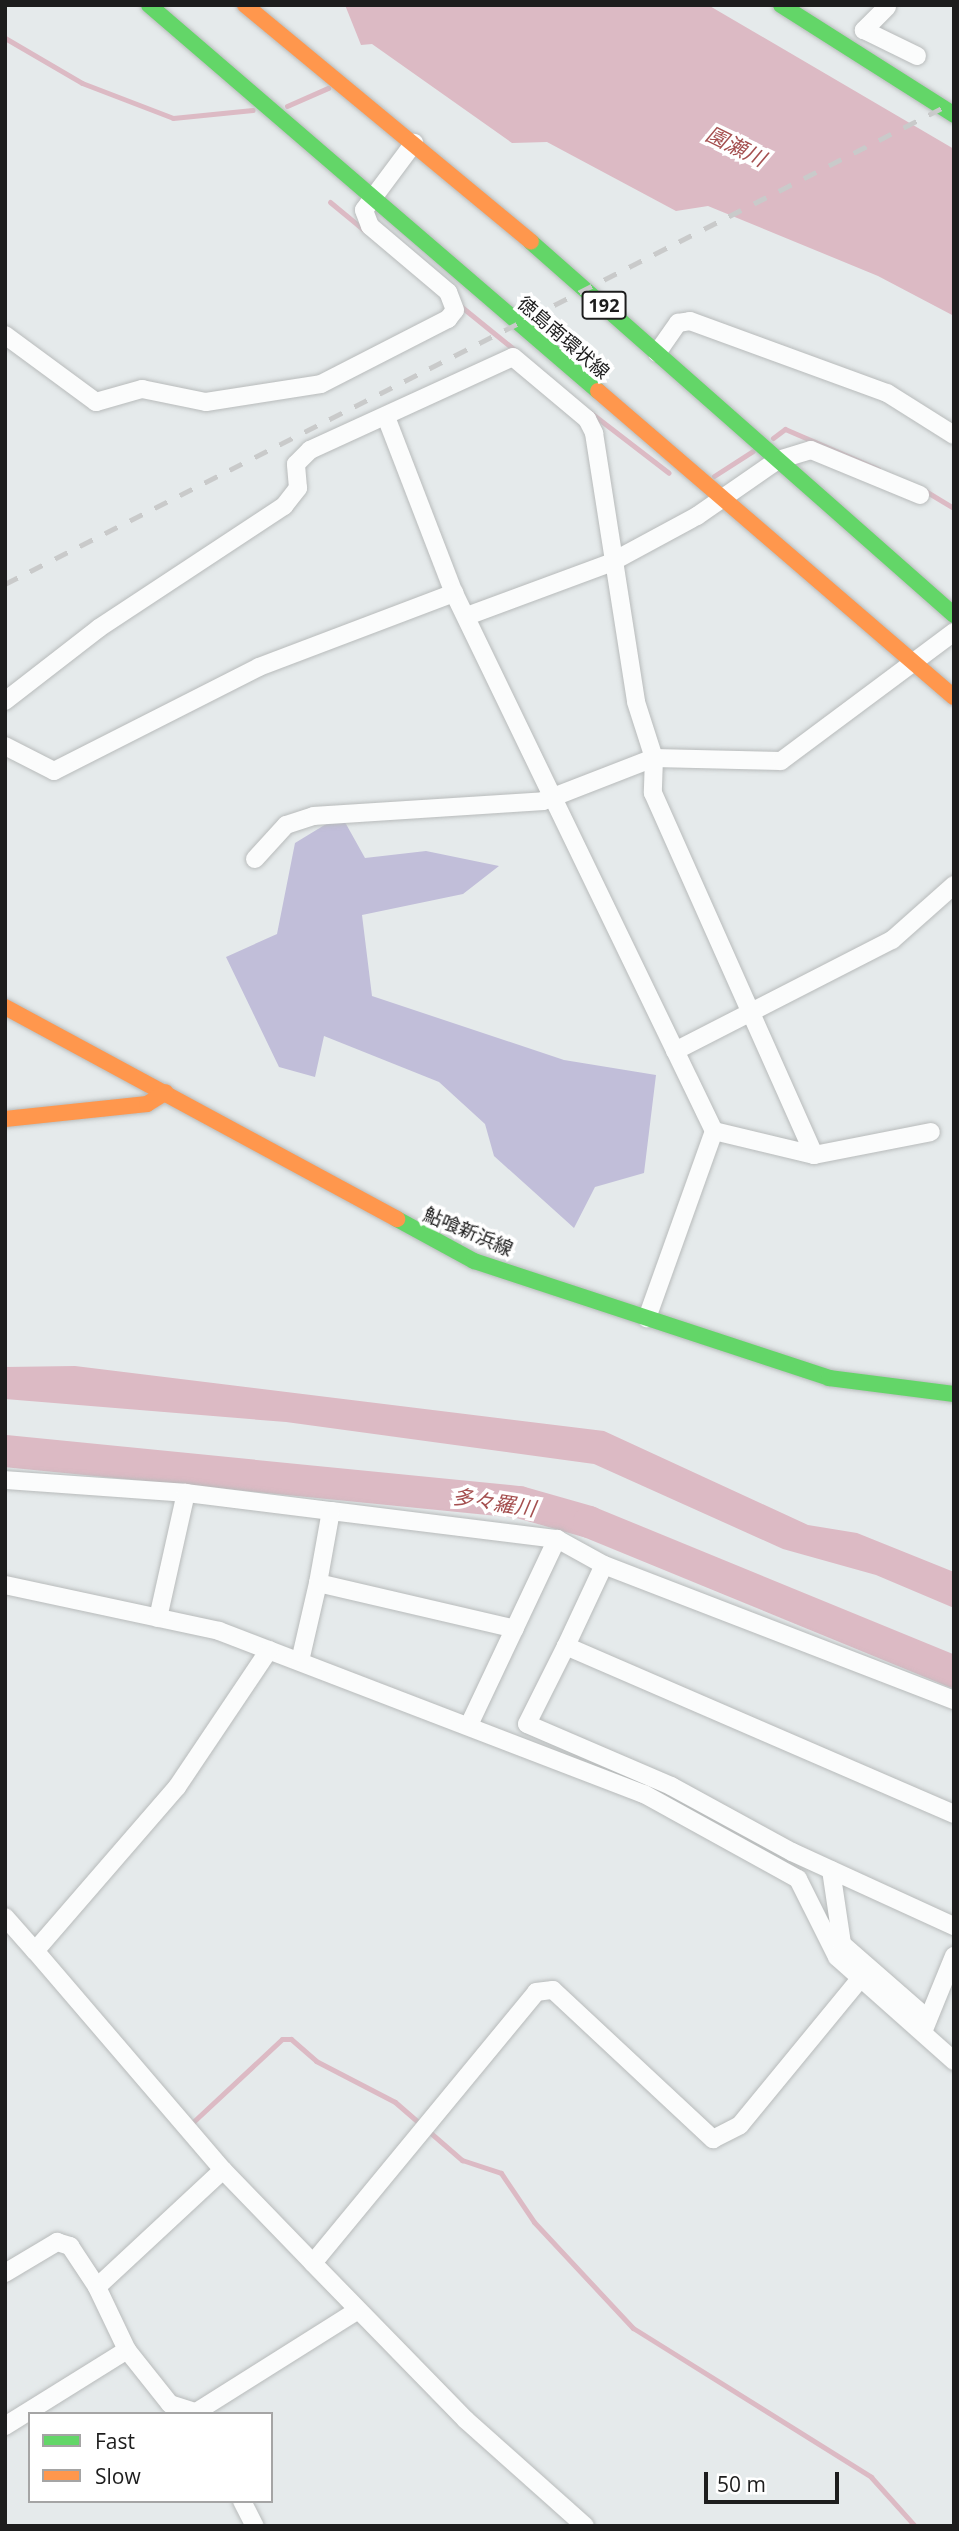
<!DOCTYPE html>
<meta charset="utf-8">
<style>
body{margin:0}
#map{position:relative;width:959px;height:2531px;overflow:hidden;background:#e5eaeb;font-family:"Open Sans","Noto Sans JP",sans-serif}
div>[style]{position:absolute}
.forest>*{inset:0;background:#c1bed9}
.water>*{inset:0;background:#dcbac4}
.stream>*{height:5px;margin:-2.5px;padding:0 2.5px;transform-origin:2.5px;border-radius:2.5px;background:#dcbac4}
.river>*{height:32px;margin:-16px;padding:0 16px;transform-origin:16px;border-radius:16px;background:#dcbac4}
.roads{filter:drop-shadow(0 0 2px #b8bbbb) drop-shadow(0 0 2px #b8bbbb)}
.street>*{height:18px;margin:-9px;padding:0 9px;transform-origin:9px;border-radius:9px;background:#fbfcfc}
.fast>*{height:16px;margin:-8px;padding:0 8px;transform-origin:8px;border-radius:8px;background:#63d668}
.slow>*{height:16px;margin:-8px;padding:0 8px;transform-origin:8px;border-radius:8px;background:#ff974d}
.rail>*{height:5px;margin-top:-2.5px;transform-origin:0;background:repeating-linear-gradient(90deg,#c9caca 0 14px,transparent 0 28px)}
span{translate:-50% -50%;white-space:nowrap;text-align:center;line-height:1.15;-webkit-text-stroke:7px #fff;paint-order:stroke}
.shield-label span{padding:2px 5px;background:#fff;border:2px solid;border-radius:5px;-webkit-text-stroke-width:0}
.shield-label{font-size:18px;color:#1d1d1d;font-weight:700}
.street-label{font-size:19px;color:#1d1d1d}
.water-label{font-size:21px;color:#a55050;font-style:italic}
.frame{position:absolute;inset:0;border:7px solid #1d1d1d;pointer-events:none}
.legend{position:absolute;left:28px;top:2412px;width:245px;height:91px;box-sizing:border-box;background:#fff;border:2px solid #a5a5a5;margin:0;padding:9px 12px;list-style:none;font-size:21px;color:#1d1d1d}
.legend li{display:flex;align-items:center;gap:14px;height:35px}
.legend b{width:35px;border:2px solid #a5a5a5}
.scale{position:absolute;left:704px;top:2472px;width:135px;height:32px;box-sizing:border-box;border:4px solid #1d1d1d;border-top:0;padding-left:9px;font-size:21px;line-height:24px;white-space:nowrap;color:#1d1d1d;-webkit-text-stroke:5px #fff;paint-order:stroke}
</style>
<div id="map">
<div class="forest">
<div style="clip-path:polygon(341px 815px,365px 858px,426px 851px,499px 866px,463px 894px,362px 915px,372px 996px,564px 1060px,656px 1075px,644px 1173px,595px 1187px,574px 1228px,494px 1156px,485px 1124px,439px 1082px,324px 1036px,315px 1077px,279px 1067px,226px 957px,277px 934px,295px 843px)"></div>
</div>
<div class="water">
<div style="clip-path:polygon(345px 5px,708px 5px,954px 149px,954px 316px,878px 276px,708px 206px,676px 211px,547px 142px,512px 143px,372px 44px,361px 45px)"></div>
<div style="clip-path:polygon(75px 1366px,604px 1431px,808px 1525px,857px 1533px,954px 1572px,954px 1608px,876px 1575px,783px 1549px,594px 1464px,286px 1422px,5px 1399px,5px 1367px)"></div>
</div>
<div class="stream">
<div style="left:5px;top:38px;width:89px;rotate:30.3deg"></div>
<div style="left:82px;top:83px;width:97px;rotate:21deg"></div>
<div style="left:173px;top:118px;width:80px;rotate:-5.7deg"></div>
<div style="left:287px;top:106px;width:45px;rotate:-23.7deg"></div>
<div style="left:330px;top:202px;width:45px;rotate:39.6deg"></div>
<div style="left:458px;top:304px;width:75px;rotate:39deg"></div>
<div style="left:591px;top:413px;width:98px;rotate:37.6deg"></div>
<div style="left:773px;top:438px;width:15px;rotate:-37deg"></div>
<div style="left:785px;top:429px;width:101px;rotate:23.3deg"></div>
<div style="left:714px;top:476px;width:46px;rotate:-32.7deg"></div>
<div style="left:922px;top:489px;width:37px;rotate:31deg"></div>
<div style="left:192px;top:2123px;width:123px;rotate:-43deg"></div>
<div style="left:282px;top:2039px;width:9px"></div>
<div style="left:291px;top:2039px;width:33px;rotate:41deg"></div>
<div style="left:316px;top:2061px;width:89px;rotate:27.4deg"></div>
<div style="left:395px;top:2102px;width:89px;rotate:40.9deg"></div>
<div style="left:462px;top:2160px;width:41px;rotate:18.4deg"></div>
<div style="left:501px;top:2173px;width:59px;rotate:56deg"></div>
<div style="left:534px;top:2222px;width:145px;rotate:47deg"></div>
<div style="left:633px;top:2328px;width:281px;rotate:32deg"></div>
<div style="left:871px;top:2477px;width:66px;rotate:48.1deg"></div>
</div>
<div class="river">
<div style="left:5px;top:1451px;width:517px;rotate:5.67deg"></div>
<div style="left:519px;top:1502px;width:73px;rotate:15.9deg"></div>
<div style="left:589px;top:1522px;width:395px;rotate:22.3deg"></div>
</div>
<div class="roads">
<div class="street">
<div style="left:887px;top:7px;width:33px;rotate:135deg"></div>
<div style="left:864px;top:30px;width:59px;rotate:26.1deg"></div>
<div style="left:5px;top:335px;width:113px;rotate:36.4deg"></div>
<div style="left:96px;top:402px;width:48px;rotate:-15.8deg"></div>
<div style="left:142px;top:389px;width:65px;rotate:11.5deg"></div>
<div style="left:206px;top:402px;width:116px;rotate:-8.9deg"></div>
<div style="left:321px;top:384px;width:143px;rotate:-27.1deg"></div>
<div style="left:448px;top:319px;width:11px;rotate:-52deg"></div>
<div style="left:455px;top:310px;width:19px;rotate:-111deg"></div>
<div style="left:448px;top:292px;width:102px;rotate:-139.8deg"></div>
<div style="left:370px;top:226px;width:17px;rotate:-111deg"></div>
<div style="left:364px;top:210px;width:84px;rotate:-53.3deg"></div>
<div style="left:657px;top:353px;width:37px;rotate:-55deg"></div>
<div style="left:678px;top:323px;width:12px;rotate:-9deg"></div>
<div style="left:690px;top:321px;width:210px;rotate:20.1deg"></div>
<div style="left:887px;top:393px;width:79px;rotate:32.1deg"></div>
<div style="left:386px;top:417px;width:189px;rotate:68.9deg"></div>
<div style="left:454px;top:593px;width:598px;rotate:64.21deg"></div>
<div style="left:714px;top:1131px;width:199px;rotate:109.7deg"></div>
<div style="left:467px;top:616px;width:153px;rotate:-20.3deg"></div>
<div style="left:610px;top:563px;width:99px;rotate:-28.4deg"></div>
<div style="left:697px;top:516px;width:98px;rotate:-34.7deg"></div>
<div style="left:778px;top:460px;width:34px;rotate:-17deg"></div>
<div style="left:811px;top:450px;width:118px;rotate:22.4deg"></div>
<div style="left:5px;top:701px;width:119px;rotate:-37.8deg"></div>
<div style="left:99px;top:628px;width:222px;rotate:-33.4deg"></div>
<div style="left:284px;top:506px;width:23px;rotate:-52deg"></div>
<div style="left:298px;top:488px;width:24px;rotate:-95deg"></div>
<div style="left:296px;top:464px;width:20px;rotate:-45deg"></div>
<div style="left:310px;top:450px;width:223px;rotate:-24.6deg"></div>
<div style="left:513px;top:357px;width:97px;rotate:40deg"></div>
<div style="left:587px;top:419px;width:16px;rotate:63deg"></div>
<div style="left:594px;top:433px;width:272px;rotate:81.1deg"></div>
<div style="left:636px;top:702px;width:59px;rotate:72.2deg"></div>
<div style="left:654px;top:758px;width:35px;rotate:92deg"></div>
<div style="left:653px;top:793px;width:396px;rotate:66deg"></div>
<div style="left:5px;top:746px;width:55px;rotate:27deg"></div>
<div style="left:54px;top:771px;width:230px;rotate:-26.9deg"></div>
<div style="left:259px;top:667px;width:209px;rotate:-20.8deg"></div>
<div style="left:255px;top:859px;width:46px;rotate:-47.6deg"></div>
<div style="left:286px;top:825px;width:29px;rotate:-18deg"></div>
<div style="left:314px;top:816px;width:229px;rotate:-3.7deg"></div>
<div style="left:543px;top:801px;width:119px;rotate:-21.2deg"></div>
<div style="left:654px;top:758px;width:127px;rotate:1.4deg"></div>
<div style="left:781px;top:761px;width:216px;rotate:-36.7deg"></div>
<div style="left:675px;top:1051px;width:244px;rotate:-27.1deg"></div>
<div style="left:892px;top:940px;width:83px;rotate:-41.6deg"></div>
<div style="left:714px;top:1131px;width:103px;rotate:13.5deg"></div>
<div style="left:814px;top:1155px;width:119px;rotate:-11.1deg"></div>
<div style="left:5px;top:1480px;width:181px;rotate:4.1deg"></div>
<div style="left:318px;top:1583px;width:73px;rotate:-79.8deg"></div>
<div style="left:331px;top:1511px;width:228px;rotate:7.1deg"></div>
<div style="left:5px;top:1585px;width:219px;rotate:12.1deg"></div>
<div style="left:219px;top:1631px;width:455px;rotate:21deg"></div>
<div style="left:644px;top:1794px;width:176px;rotate:28.9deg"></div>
<div style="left:798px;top:1879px;width:87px;rotate:63.4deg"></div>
<div style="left:837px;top:1957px;width:157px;rotate:41.6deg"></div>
<div style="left:158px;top:1618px;width:128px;rotate:-77.4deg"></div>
<div style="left:186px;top:1493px;width:146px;rotate:7.1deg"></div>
<div style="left:566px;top:1646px;width:89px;rotate:-64.9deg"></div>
<div style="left:604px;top:1565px;width:375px;rotate:21.1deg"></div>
<div style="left:300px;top:1661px;width:80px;rotate:-77deg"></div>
<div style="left:318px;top:1583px;width:202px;rotate:13.1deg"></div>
<div style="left:469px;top:1725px;width:206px;rotate:-64.7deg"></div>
<div style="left:557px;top:1539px;width:54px;rotate:29deg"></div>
<div style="left:954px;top:1814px;width:423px;rotate:-156.6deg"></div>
<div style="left:566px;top:1646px;width:87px;rotate:116.6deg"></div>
<div style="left:527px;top:1724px;width:157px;rotate:23.3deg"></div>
<div style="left:671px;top:1786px;width:138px;rotate:28.6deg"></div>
<div style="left:792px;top:1852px;width:178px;rotate:24.6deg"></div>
<div style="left:831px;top:1870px;width:75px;rotate:81.5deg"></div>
<div style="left:842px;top:1944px;width:114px;rotate:41.1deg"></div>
<div style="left:5px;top:1917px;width:45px;rotate:48.6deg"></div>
<div style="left:925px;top:2027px;width:77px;rotate:-67.8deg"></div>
<div style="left:223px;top:2170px;width:289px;rotate:-130.6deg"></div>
<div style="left:35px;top:1951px;width:217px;rotate:-49.1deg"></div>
<div style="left:177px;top:1787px;width:165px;rotate:-56.1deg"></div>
<div style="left:5px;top:2273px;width:61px;rotate:-30.8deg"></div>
<div style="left:57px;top:2242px;width:14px;rotate:17deg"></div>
<div style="left:70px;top:2246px;width:49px;rotate:56.6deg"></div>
<div style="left:127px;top:2350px;width:70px;rotate:-115.5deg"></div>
<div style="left:97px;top:2287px;width:172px;rotate:-42.9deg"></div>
<div style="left:223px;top:2170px;width:129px;rotate:45.9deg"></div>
<div style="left:193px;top:2414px;width:195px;rotate:-32.2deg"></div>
<div style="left:5px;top:2426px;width:144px;rotate:-31.9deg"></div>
<div style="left:127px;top:2350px;width:69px;rotate:51.5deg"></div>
<div style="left:170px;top:2404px;width:23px;rotate:18deg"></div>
<div style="left:242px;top:2501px;width:28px;rotate:63deg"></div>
<div style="left:585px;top:2526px;width:159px;rotate:-138.3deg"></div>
<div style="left:466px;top:2420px;width:219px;rotate:-134.3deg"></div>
<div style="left:313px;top:2263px;width:351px;rotate:-50.5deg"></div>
<div style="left:536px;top:1992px;width:17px;rotate:-7deg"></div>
<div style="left:553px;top:1990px;width:219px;rotate:43deg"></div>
<div style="left:713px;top:2139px;width:30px;rotate:-27deg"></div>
<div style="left:740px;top:2125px;width:188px;rotate:-50.6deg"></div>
</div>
<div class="fast">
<div style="left:149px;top:5px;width:592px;rotate:40.69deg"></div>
<div style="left:781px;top:5px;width:205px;rotate:32.4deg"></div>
<div style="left:531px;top:242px;width:564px;rotate:41.41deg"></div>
<div style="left:397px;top:1219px;width:88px;rotate:28.6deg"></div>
<div style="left:474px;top:1261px;width:374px;rotate:18.2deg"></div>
<div style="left:829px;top:1378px;width:126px;rotate:7.3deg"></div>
</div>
<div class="slow">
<div style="left:245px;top:5px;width:371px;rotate:39.6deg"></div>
<div style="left:598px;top:391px;width:469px;rotate:40.7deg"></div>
<div style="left:5px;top:1007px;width:446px;rotate:28.4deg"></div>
<div style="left:5px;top:1119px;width:143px;rotate:-6deg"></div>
<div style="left:147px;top:1104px;width:22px;rotate:-32deg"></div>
</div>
</div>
<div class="rail">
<div style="left:5px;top:584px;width:1064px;rotate:-26.93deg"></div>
</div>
<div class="shield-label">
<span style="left:604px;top:305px">192</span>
</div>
<div class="street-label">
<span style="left:563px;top:338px;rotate:41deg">徳島南環状線</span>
<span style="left:468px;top:1232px;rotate:23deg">鮎喰新浜線</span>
</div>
<div class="water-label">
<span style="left:736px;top:146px;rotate:26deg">園瀬川</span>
<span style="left:494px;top:1502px;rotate:9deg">多々羅川</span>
</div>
<div class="frame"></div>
<ul class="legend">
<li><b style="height:9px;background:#63d668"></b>Fast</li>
<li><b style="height:9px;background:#ff974d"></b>Slow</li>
</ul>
<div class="scale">50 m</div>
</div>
